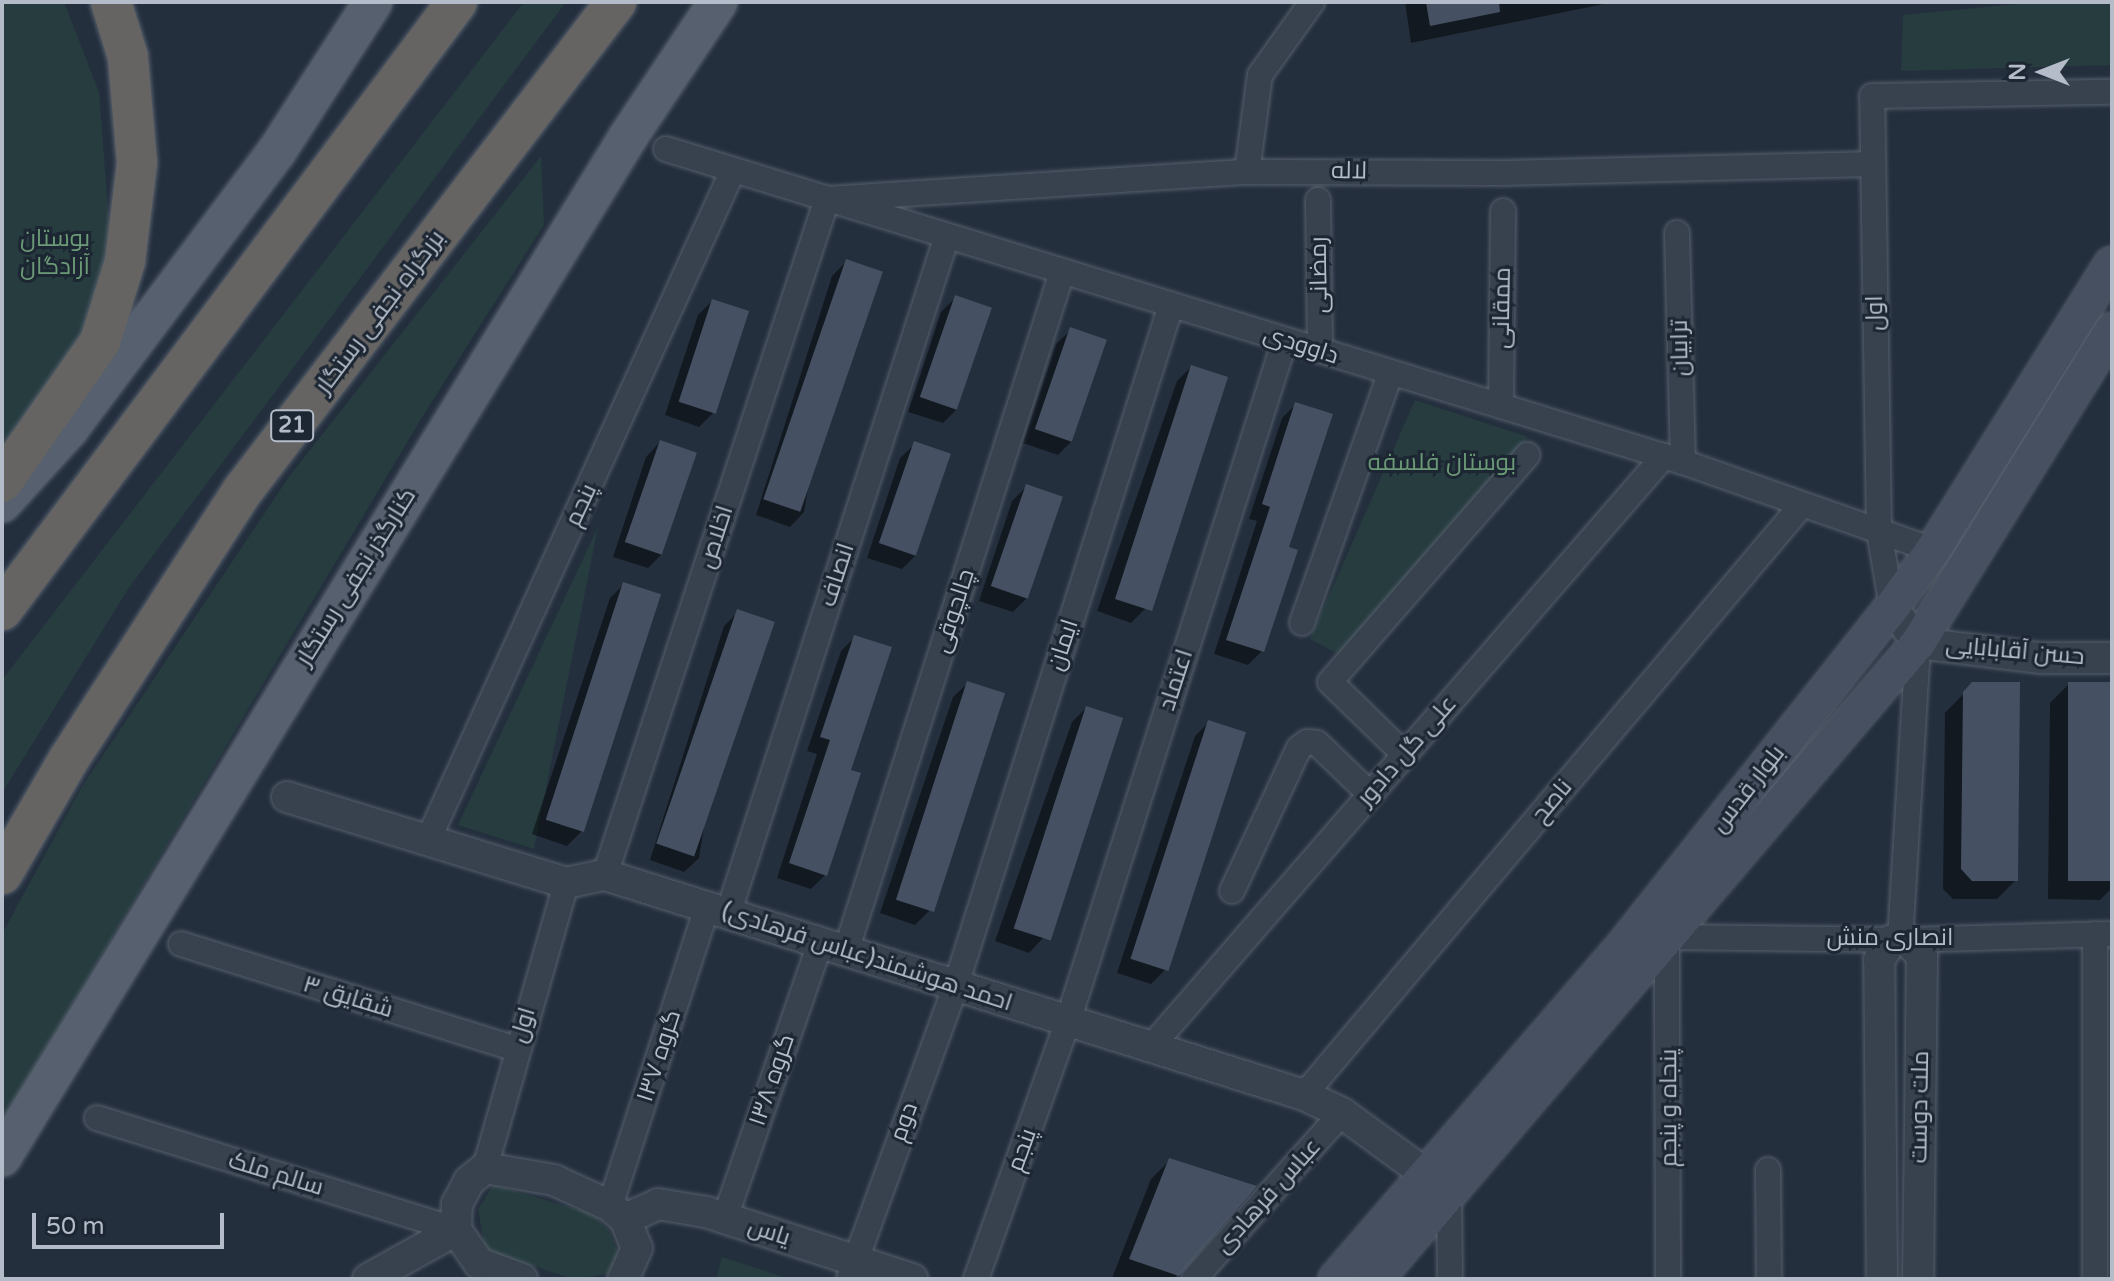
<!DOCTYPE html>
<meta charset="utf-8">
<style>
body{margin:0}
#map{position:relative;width:2114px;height:1281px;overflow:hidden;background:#242f3e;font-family:"Varela Round",Cairo,sans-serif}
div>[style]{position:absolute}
.green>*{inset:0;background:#263c3f}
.shadow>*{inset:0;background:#0007}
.building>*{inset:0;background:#455162;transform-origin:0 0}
.roads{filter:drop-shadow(0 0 2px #565f6c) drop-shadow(0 0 2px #565f6c)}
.minor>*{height:24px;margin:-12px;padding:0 12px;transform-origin:12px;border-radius:12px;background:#38414e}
.tertiary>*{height:30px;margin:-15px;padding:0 15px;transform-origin:15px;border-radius:15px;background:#38414e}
.secondary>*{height:34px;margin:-17px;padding:0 17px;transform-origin:17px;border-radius:17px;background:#465061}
.primary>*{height:38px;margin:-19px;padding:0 19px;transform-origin:19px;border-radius:19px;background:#56606e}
.trunk>*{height:40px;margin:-20px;padding:0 20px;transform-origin:20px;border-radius:20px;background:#656462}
span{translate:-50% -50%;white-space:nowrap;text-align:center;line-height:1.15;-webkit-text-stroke:6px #1d2633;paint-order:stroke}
.shield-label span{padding:2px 6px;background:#1d2633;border:2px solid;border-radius:6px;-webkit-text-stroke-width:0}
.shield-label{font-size:22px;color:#b4bcc9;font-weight:700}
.street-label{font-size:24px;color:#b4bcc9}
.park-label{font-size:24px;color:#6b9a76}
.frame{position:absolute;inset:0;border:4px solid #b4bcc9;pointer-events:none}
.north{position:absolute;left:2002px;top:32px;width:80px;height:80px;-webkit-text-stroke:6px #1d2633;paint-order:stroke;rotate:270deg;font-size:22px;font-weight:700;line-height:32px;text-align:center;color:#b4bcc9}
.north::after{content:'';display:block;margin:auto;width:28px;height:36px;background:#b4bcc9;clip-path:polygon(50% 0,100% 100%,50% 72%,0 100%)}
.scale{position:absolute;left:32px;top:1213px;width:192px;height:36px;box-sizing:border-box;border:4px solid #b4bcc9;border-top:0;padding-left:10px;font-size:24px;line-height:28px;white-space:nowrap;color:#b4bcc9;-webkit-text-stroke:6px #1d2633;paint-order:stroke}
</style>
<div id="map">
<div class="green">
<div style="clip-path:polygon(2px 2px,64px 2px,99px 92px,111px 248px,96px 332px,2px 452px)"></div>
<div style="clip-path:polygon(524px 2px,566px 2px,128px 589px,2px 793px,2px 680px)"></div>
<div style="clip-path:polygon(2040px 2px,2112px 2px,2112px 65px,1901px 71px,1903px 15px)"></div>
<div style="clip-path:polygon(541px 156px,544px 225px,424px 414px,2px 1122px,2px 934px,81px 788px,288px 478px)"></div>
<div style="clip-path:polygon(1415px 400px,1528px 437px,1344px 657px,1310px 639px)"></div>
<div style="clip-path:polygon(598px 527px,534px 849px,458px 825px)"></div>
<div style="clip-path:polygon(493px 1185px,594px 1214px,609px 1230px,619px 1255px,608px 1274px,573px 1279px,493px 1253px,484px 1244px,478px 1209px)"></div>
<div style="clip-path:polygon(722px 1257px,790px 1279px,716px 1279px)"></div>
</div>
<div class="shadow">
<div style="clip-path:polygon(1405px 2px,1614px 2px,1411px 43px)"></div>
<div style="clip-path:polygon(846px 262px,804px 512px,790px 527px,756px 515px,832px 276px)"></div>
<div style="clip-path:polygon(955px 298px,957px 409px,943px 423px,908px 412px,941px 312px)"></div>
<div style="clip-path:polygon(712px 301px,713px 413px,699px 427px,665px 415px,698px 315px)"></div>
<div style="clip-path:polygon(1071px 330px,1072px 441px,1058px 455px,1023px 443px,1056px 344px)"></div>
<div style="clip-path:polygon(1191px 367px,1145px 609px,1131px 623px,1097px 611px,1177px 381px)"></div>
<div style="clip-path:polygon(1296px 404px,1287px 548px,1262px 651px,1248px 665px,1214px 654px,1257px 521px,1249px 519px,1282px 418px)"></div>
<div style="clip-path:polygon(660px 442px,662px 554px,648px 568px,613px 557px,646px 457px)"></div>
<div style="clip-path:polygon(915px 444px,916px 555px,902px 569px,867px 558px,900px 458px)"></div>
<div style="clip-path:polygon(1026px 487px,1027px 598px,1013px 612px,979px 601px,1012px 501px)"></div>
<div style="clip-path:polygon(624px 584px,581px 832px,567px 846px,532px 834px,610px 598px)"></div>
<div style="clip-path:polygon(738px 612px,699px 858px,684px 872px,650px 860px,724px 626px)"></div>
<div style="clip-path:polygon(855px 637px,849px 772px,825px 875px,811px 889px,777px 878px,817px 754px,807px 751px,841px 651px)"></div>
<div style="clip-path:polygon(968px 683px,929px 911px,915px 925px,880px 913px,953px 697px)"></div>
<div style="clip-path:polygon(1973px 684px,2016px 880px,1997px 899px,1953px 899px,1943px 889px,1945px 713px)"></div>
<div style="clip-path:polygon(2069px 684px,2112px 684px,2112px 888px,2100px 900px,2048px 899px,2050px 703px)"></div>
<div style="clip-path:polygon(1086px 708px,1043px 938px,1029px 953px,995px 941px,1072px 722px)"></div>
<div style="clip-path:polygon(1209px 722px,1165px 970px,1151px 984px,1117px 973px,1195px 736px)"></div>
<div style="clip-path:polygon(1170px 1160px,1178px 1274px,1173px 1279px,1112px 1278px,1151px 1179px)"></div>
</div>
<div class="building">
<div style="clip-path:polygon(1426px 2px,1499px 2px,1500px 12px,1430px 26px)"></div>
<div style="left:846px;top:259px;width:39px;height:254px;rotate:19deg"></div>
<div style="left:955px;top:295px;width:39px;height:108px;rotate:19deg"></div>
<div style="left:712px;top:299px;width:39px;height:108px;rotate:18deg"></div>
<div style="left:1070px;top:327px;width:39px;height:108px;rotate:19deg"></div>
<div style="left:1191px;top:365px;width:39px;height:246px;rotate:18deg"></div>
<div style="clip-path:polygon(1295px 402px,1333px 414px,1289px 547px,1298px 550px,1264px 652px,1226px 640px,1270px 507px,1262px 504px)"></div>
<div style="left:660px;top:440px;width:39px;height:108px;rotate:19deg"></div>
<div style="left:914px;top:441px;width:39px;height:108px;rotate:19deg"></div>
<div style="left:1026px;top:484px;width:39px;height:108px;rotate:19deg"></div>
<div style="left:623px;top:582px;width:40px;height:250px;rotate:18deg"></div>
<div style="left:737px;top:609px;width:40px;height:248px;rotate:19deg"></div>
<div style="clip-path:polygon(854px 635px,892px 647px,851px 770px,861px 773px,827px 876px,789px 863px,830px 740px,820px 737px)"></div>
<div style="left:967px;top:681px;width:40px;height:230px;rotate:18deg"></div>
<div style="clip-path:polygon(1972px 682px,2020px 682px,2018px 881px,1972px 881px,1961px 869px,1963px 692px)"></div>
<div style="left:2068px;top:682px;width:44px;height:199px"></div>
<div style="left:1086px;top:706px;width:39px;height:234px;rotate:18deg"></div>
<div style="left:1208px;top:720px;width:40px;height:251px;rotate:18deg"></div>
<div style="clip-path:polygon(1169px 1158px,1257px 1186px,1179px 1276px,1129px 1259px)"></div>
</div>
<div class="roads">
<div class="minor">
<div style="left:666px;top:149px;width:1064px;rotate:17.11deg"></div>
<div style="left:1683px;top:462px;width:265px;rotate:19.4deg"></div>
<div style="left:1247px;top:172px;width:98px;rotate:-82.4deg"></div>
<div style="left:1260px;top:75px;width:90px;rotate:-54.5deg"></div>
<div style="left:1318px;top:200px;width:151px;rotate:89.2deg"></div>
<div style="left:1677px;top:233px;width:229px;rotate:88.5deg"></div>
<div style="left:1501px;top:406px;width:195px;rotate:-89.4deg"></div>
<div style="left:1892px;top:607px;width:77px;rotate:-99.7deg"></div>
<div style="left:1879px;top:531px;width:435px;rotate:-90.9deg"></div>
<div style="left:1872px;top:96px;width:240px;rotate:-1deg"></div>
<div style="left:1302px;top:623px;width:264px;rotate:-70.5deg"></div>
<div style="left:1404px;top:754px;width:103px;rotate:-135.8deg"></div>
<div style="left:1330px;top:682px;width:301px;rotate:-49deg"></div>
<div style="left:428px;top:840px;width:736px;rotate:-65.52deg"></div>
<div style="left:605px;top:875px;width:712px;rotate:-71.82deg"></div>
<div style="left:827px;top:199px;width:421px;rotate:-3.7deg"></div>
<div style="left:1247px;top:172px;width:258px;rotate:0.2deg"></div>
<div style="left:1505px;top:173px;width:367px;rotate:-1.4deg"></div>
<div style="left:1232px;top:891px;width:158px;rotate:-64.9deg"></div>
<div style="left:1299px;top:748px;width:10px;rotate:-37deg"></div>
<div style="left:1307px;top:742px;width:10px;rotate:6deg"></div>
<div style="left:1317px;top:743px;width:74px;rotate:43.9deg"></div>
<div style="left:728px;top:914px;width:712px;rotate:-72.1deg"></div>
<div style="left:2095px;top:934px;width:345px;rotate:90deg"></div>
<div style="left:1900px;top:940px;width:298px;rotate:-86.5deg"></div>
<div style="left:181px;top:944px;width:351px;rotate:17.4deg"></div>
<div style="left:846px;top:951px;width:713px;rotate:-72.35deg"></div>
<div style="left:1151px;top:1047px;width:783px;rotate:-49.04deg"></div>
<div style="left:1304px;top:1095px;width:769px;rotate:-49.85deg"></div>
<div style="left:97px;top:1118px;width:376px;rotate:17.3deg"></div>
<div style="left:485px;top:1168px;width:296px;rotate:-74.1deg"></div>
<div style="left:1768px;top:1170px;width:109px;rotate:89.5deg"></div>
<div style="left:1449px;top:1192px;width:87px;rotate:89.3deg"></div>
<div style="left:610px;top:1206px;width:314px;rotate:-72deg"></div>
<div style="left:725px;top:1218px;width:291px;rotate:-70.9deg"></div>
<div style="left:849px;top:1279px;width:313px;rotate:-70deg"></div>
<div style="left:956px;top:985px;width:713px;rotate:-72.45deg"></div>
<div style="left:976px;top:1279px;width:274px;rotate:-70.4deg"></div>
<div style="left:1068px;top:1021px;width:715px;rotate:-72.33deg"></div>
<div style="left:1194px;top:1279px;width:222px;rotate:-48.3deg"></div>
<div style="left:1668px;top:1279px;width:342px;rotate:-90.2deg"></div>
<div style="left:1667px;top:937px;width:240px;rotate:0.7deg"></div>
<div style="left:1907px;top:940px;width:205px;rotate:-1.7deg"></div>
</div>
<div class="tertiary">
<div style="left:1892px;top:607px;width:44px;rotate:54.2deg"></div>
<div style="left:1918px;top:643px;width:124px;rotate:7deg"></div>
<div style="left:2041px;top:658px;width:71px"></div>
<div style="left:287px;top:797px;width:292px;rotate:17.1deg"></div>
<div style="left:566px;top:883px;width:40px;rotate:-12deg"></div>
<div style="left:605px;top:875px;width:733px;rotate:17.47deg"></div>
<div style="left:1304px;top:1095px;width:42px;rotate:25.3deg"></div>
<div style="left:1342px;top:1113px;width:127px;rotate:36.1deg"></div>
<div style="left:1907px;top:940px;width:22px;rotate:47deg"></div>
<div style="left:1922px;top:956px;width:323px;rotate:90.7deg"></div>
<div style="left:625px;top:1219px;width:36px;rotate:-24deg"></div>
<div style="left:658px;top:1204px;width:49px;rotate:9.5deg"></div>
<div style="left:706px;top:1212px;width:217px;rotate:18deg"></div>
<div style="left:368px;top:1279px;width:101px;rotate:-29.1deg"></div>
<div style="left:522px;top:1279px;width:46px;rotate:-159.6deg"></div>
<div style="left:479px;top:1263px;width:40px;rotate:-124.9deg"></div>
<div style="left:456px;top:1230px;width:26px;rotate:-88deg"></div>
<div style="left:457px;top:1204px;width:26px;rotate:-62deg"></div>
<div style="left:469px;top:1181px;width:21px;rotate:-39deg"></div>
<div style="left:485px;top:1168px;width:70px;rotate:9.9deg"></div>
<div style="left:554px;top:1180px;width:62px;rotate:24.9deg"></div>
<div style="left:610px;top:1206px;width:20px;rotate:41deg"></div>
<div style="left:625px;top:1219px;width:31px;rotate:68deg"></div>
<div style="left:637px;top:1248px;width:34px;rotate:114deg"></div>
<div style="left:1882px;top:1279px;width:319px;rotate:-90.5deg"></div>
<div style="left:1879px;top:960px;width:24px;rotate:-57deg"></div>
</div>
<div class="secondary">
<div style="left:1336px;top:1279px;width:449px;rotate:-49.2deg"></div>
<div style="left:1629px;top:939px;width:424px;rotate:-51.6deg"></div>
<div style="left:1892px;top:607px;width:70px;rotate:-54.3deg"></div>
<div style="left:1933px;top:550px;width:337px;rotate:-58deg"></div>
<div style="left:1376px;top:1279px;width:836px;rotate:-49.56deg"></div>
<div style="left:1918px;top:643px;width:368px;rotate:-58.2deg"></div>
</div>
<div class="primary">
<div style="left:2px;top:503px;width:100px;rotate:-47.8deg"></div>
<div style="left:69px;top:429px;width:347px;rotate:-53.2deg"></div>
<div style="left:277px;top:151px;width:177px;rotate:-57.2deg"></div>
<div style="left:2px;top:1157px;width:1197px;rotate:-58.46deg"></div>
<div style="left:628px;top:137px;width:162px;rotate:-56.3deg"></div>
</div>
<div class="trunk">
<div style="left:2px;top:482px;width:171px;rotate:-55deg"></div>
<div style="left:100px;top:342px;width:85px;rotate:-72.8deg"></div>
<div style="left:125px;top:261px;width:99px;rotate:-83deg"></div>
<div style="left:137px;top:163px;width:106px;rotate:-94.9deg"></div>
<div style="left:128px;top:57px;width:58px;rotate:-107.2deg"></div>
<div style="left:2px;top:610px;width:759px;rotate:-53.19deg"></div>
<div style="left:2px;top:874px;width:133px;rotate:-59.8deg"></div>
<div style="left:69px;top:759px;width:322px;rotate:-57.1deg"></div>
<div style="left:244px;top:489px;width:613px;rotate:-52.63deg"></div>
</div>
</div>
<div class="shield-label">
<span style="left:292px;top:426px">21</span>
</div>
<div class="street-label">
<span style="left:1349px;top:171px;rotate:1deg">لاله</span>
<span style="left:1319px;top:275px;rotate:-91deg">رمضانی</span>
<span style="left:1502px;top:308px;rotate:-89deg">ممقانی</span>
<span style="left:380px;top:312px;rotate:-53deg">بزرگراه نجفی رستگار</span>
<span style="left:1875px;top:313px;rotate:-91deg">اول</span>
<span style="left:1301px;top:345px;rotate:18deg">داوودی</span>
<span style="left:1680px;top:348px;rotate:-91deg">ترابیان</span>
<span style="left:581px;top:505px;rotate:-65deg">پنجم</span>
<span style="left:716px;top:537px;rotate:-72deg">اخلاص</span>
<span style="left:837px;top:575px;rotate:-72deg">انصاف</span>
<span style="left:356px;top:577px;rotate:-58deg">کنارگذر نجفی رستگار</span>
<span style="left:954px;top:611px;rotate:-72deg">چالچوقی</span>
<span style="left:1063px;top:645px;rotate:-72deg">ایمان</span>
<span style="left:2015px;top:651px;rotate:5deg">حسن آقابابایی</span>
<span style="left:1176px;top:680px;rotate:-72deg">اعتماد</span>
<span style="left:1407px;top:751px;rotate:-49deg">علی گل دادور</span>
<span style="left:1748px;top:789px;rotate:-52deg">بلوار قدس</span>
<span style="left:1552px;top:801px;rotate:-50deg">ناصح</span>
<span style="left:1890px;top:938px">انصاری منش</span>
<span style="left:867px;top:957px;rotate:18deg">احمد هوشمند(عباس فرهادی)</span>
<span style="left:348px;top:997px;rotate:17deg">شقایق ۳</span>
<span style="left:523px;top:1025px;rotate:-73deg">اول</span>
<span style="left:659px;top:1056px;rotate:-72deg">گروه ۱۳۷</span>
<span style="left:772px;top:1080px;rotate:-71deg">گروه ۱۳۸</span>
<span style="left:1920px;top:1107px;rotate:-89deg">ملت دوست</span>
<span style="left:1669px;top:1108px;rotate:-90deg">پنجاه و پنجم</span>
<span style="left:904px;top:1122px;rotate:-70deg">دوم</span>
<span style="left:1022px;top:1150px;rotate:-70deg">پنجم</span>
<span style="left:276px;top:1174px;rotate:17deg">سالم ملک</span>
<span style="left:1268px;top:1196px;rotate:-48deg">عباس فرهادی</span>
<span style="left:769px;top:1232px;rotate:18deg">یاس</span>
</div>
<div class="park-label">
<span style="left:55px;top:253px">بوستان<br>آزادگان</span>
<span style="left:1442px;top:463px">بوستان فلسفه</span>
</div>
<div class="frame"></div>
<div class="north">N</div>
<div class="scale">50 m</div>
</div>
